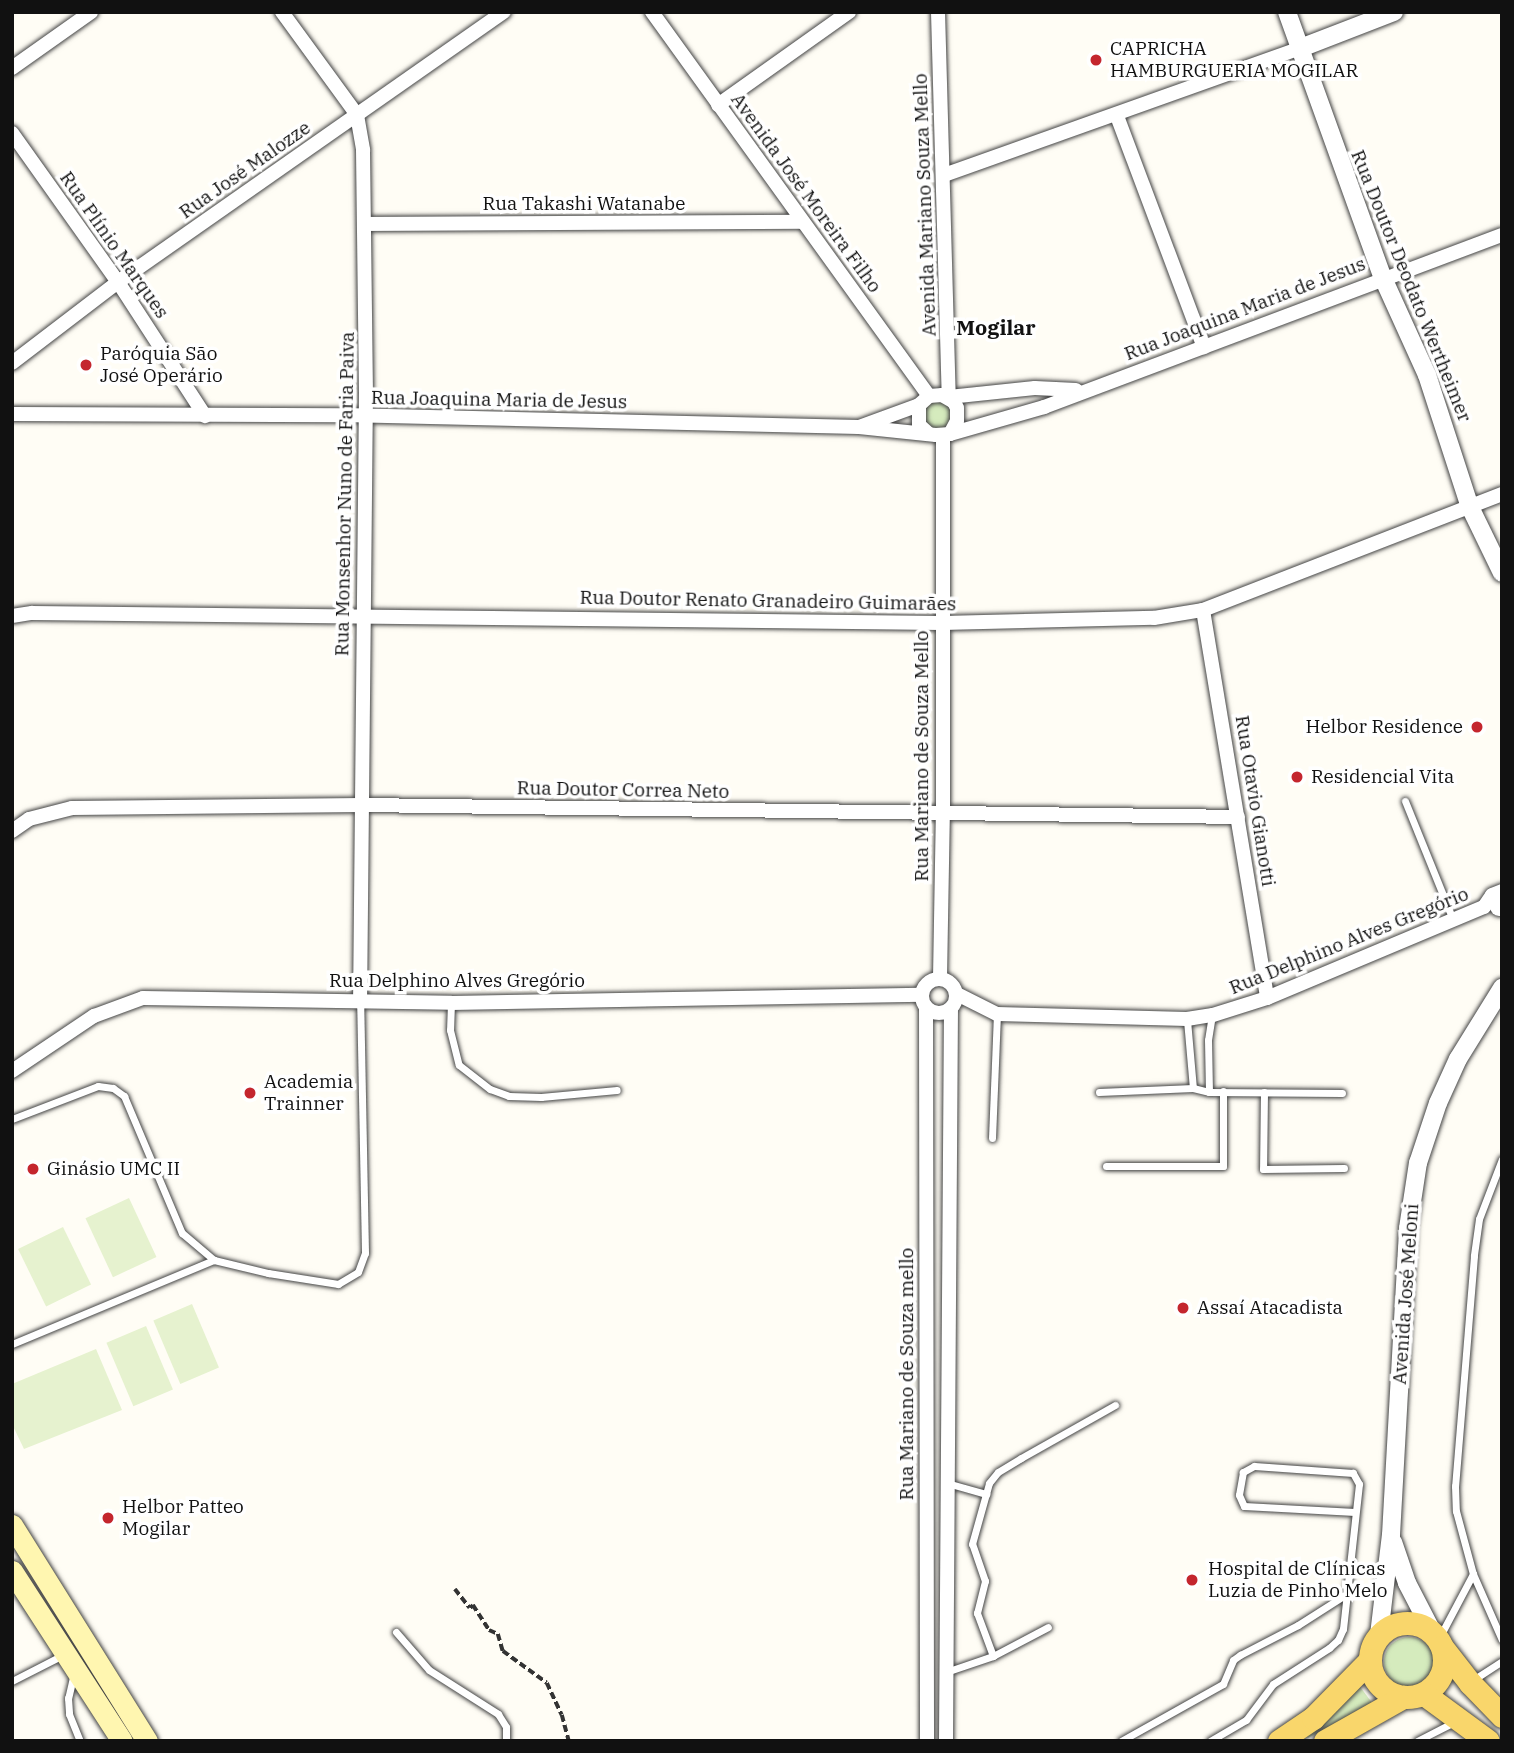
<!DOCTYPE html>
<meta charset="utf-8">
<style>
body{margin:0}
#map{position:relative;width:1514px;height:1753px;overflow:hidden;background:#fffdf5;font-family:"IBM Plex Serif",serif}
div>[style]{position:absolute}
.green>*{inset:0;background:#d5ebbd}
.round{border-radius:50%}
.pitch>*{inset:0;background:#e6f2cf;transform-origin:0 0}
.path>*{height:3.5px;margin-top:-1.75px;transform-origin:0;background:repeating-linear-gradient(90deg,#333 0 7px,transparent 0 10.5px)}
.roads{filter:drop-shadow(0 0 2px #444) drop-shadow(0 0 2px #444)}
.service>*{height:7px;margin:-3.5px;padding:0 3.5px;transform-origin:3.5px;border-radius:3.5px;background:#fff}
.minor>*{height:14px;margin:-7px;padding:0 7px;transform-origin:7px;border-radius:7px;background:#fff}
.minor>.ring{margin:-7px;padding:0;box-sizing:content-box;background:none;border:14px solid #fff;border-radius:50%}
.tertiary>*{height:18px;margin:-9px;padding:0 9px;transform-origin:9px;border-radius:9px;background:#fff}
.secondary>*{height:21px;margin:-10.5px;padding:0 10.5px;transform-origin:10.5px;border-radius:10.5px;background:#fff6b0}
.primary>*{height:23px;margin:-11.5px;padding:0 11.5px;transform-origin:11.5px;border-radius:11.5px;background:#f9d66b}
.primary>.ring{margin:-11.5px;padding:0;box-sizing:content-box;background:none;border:23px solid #f9d66b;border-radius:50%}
.dots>*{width:19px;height:19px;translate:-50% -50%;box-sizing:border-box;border:4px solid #fff;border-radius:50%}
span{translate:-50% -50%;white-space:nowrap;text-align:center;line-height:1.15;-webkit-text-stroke:7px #fff;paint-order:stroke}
.poi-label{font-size:19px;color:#111}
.left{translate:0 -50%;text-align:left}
.right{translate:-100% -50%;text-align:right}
.street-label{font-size:19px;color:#111}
.neighbourhood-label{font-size:21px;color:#111;font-weight:700}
.frame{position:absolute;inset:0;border:14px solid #111;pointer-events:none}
</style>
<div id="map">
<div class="green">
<div class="round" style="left:923px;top:401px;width:28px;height:28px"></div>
<div class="round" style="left:1384px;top:1637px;width:50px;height:50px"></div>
<div style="clip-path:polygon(1355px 1680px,1373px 1704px,1308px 1738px,1305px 1735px)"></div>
</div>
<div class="pitch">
<div style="left:129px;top:1198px;width:65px;height:48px;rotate:65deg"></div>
<div style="left:63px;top:1227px;width:64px;height:50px;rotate:64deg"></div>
<div style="left:192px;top:1304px;width:69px;height:42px;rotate:67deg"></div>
<div style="left:146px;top:1326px;width:69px;height:43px;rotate:67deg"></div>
<div style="clip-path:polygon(96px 1349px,122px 1410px,24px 1449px,12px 1424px,12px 1384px)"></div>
</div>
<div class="path">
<div style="left:455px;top:1589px;width:24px;rotate:52deg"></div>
<div style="left:470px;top:1608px;width:4px;rotate:-45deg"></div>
<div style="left:473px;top:1605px;width:30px;rotate:57deg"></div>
<div style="left:489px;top:1630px;width:10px;rotate:24deg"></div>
<div style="left:498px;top:1634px;width:18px;rotate:74deg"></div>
<div style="left:503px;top:1651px;width:54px;rotate:36deg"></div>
<div style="left:547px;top:1683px;width:35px;rotate:65deg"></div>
<div style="left:562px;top:1715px;width:27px;rotate:75deg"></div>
</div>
<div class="roads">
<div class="service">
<div style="left:1405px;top:801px;width:128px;rotate:68deg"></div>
<div style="left:451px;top:1003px;width:27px;rotate:92deg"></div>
<div style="left:450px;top:1030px;width:36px;rotate:76deg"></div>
<div style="left:459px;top:1065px;width:39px;rotate:38deg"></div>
<div style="left:490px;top:1089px;width:20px;rotate:20deg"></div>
<div style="left:509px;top:1096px;width:32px;rotate:2deg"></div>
<div style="left:541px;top:1097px;width:76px;rotate:-5.3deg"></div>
<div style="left:1187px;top:1020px;width:68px;rotate:85deg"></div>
<div style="left:1099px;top:1092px;width:94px;rotate:-2.4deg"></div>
<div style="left:1193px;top:1088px;width:16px;rotate:14deg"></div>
<div style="left:1209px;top:1092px;width:133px;rotate:0.4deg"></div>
<div style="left:1209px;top:1092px;width:52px;rotate:-91.1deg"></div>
<div style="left:1208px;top:1040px;width:24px;rotate:-81deg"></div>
<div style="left:1264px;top:1092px;width:77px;rotate:90.7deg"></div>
<div style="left:1263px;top:1169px;width:81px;rotate:-0.7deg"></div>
<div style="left:12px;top:1119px;width:92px;rotate:-21deg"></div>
<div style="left:98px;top:1086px;width:15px;rotate:8deg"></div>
<div style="left:113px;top:1088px;width:14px;rotate:36deg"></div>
<div style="left:124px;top:1096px;width:149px;rotate:67.1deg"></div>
<div style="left:182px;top:1233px;width:42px;rotate:40.2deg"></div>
<div style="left:992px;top:1138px;width:124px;rotate:-87.7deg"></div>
<div style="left:1502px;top:1159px;width:64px;rotate:111deg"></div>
<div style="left:1479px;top:1219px;width:37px;rotate:98deg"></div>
<div style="left:1474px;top:1256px;width:231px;rotate:94.7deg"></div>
<div style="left:1455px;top:1486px;width:25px;rotate:88deg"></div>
<div style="left:1456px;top:1511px;width:65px;rotate:74.9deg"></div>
<div style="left:1473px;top:1574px;width:72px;rotate:66.3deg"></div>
<div style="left:1106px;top:1166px;width:117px"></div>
<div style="left:1223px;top:1166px;width:75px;rotate:-90deg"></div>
<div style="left:12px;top:1344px;width:219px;rotate:-22.6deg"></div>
<div style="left:214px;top:1260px;width:56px;rotate:13.5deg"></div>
<div style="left:268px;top:1273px;width:71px;rotate:8.9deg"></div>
<div style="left:338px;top:1284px;width:23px;rotate:-31deg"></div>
<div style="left:358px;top:1272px;width:20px;rotate:-70deg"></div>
<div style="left:365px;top:1253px;width:251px;rotate:-91.1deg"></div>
<div style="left:947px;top:1483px;width:41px;rotate:15.8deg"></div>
<div style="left:396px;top:1632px;width:50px;rotate:49deg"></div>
<div style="left:429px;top:1670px;width:82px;rotate:32.5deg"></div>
<div style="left:498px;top:1714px;width:15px;rotate:58deg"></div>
<div style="left:506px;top:1727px;width:14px;rotate:90deg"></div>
<div style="left:1438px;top:1640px;width:75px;rotate:-62.1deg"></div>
<div style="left:993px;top:1656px;width:46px;rotate:-110.4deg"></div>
<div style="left:977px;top:1613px;width:33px;rotate:-76deg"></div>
<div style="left:985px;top:1581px;width:39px;rotate:-109deg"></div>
<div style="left:972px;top:1544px;width:63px;rotate:-74.4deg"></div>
<div style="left:989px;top:1483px;width:14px;rotate:-51deg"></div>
<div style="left:998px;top:1472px;width:27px;rotate:-31deg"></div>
<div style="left:1021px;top:1458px;width:108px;rotate:-29.4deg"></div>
<div style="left:946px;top:1672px;width:50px;rotate:-18.8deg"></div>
<div style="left:993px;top:1656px;width:62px;rotate:-27.8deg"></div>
<div style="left:74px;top:1673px;width:26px;rotate:103deg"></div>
<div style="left:68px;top:1698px;width:16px;rotate:86deg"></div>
<div style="left:69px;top:1714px;width:29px;rotate:68deg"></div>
<div style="left:1473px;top:1680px;width:35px;rotate:-33deg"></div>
<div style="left:12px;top:1681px;width:59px;rotate:-27deg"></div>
<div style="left:1121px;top:1741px;width:117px;rotate:-29.2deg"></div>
<div style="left:1223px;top:1684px;width:26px;rotate:-67deg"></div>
<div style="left:1233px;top:1660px;width:9px;rotate:-36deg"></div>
<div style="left:1240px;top:1655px;width:65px;rotate:-27.3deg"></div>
<div style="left:1298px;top:1625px;width:56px;rotate:-32.6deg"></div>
<div style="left:1210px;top:1741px;width:42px;rotate:-30.3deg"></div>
<div style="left:1246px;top:1720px;width:45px;rotate:-53.1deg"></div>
<div style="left:1273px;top:1684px;width:67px;rotate:-32.7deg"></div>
<div style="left:1329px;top:1648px;width:12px;rotate:-42deg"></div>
<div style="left:1338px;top:1640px;width:12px;rotate:-66deg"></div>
<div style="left:1343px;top:1629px;width:146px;rotate:-83.7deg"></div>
<div style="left:1359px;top:1484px;width:13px;rotate:-119deg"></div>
<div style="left:1353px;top:1473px;width:99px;rotate:-176deg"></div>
<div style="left:1254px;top:1466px;width:13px;rotate:151deg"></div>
<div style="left:1243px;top:1472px;width:23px;rotate:100deg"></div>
<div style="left:1239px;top:1495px;width:12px;rotate:66deg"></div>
<div style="left:1244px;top:1506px;width:111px;rotate:3.1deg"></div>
<div style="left:1417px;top:1741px;width:42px;rotate:-27.2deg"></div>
</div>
<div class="minor">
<div style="left:282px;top:12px;width:127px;rotate:53.9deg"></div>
<div style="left:357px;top:115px;width:36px;rotate:80deg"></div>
<div style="left:363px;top:150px;width:242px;rotate:89.3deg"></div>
<div style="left:366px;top:392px;width:610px;rotate:90.56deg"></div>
<div style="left:652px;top:12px;width:473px;rotate:54.2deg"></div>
<div style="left:938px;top:12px;width:385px;rotate:88.4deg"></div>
<div style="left:949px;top:397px;width:86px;rotate:-6deg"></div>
<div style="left:1035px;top:388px;width:41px;rotate:2.8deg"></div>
<div style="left:12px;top:68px;width:97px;rotate:-35.3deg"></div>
<div style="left:718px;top:105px;width:161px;rotate:-35.4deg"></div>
<div style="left:1117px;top:116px;width:247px;rotate:69.4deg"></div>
<div style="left:12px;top:133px;width:183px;rotate:54.6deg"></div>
<div style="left:118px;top:282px;width:160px;rotate:57deg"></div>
<div style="left:944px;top:175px;width:376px;rotate:-19.6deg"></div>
<div style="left:366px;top:224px;width:436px;rotate:-0.3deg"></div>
<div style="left:12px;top:363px;width:133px;rotate:-37.4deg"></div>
<div style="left:118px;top:282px;width:471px;rotate:-35deg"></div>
<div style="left:919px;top:405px;width:64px;rotate:159.9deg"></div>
<div style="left:859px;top:427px;width:77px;rotate:5.9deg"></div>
<div style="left:936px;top:435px;width:14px;rotate:-4deg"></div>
<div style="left:950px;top:434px;width:15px;rotate:-62deg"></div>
<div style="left:957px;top:421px;width:13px;rotate:-90deg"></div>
<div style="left:957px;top:408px;width:7px;rotate:-117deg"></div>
<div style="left:954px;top:402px;width:14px;rotate:-150deg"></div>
<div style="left:942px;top:395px;width:13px;rotate:176deg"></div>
<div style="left:929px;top:396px;width:13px;rotate:138deg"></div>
<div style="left:919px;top:405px;width:20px;rotate:90deg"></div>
<div style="left:919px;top:425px;width:13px;rotate:42deg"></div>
<div style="left:12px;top:414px;width:332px;rotate:0.2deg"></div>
<div style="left:344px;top:415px;width:515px;rotate:1.33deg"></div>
<div style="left:950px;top:434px;width:98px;rotate:-16deg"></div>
<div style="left:1044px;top:407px;width:489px;rotate:-20.6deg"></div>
<div style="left:1203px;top:610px;width:393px;rotate:80.6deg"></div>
<div style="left:12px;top:616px;width:20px;rotate:-9deg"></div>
<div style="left:32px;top:613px;width:910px;rotate:0.63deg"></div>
<div style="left:942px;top:623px;width:212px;rotate:-1.4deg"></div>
<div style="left:1154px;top:618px;width:50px;rotate:-9.3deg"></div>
<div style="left:1203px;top:610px;width:321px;rotate:-21.2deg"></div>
<div style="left:12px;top:831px;width:21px;rotate:-35deg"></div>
<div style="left:29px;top:819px;width:44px;rotate:-14.3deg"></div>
<div style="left:72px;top:808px;width:289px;rotate:-0.6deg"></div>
<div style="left:361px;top:805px;width:877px;rotate:0.78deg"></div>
<div style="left:940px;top:978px;width:165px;rotate:-89deg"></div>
<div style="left:943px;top:813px;width:378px;rotate:-90deg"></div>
<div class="ring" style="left:922px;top:979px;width:20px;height:20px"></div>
<div style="left:957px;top:994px;width:45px;rotate:26.6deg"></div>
<div style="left:997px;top:1014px;width:190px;rotate:1.5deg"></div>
<div style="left:1187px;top:1019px;width:26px;rotate:-9deg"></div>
<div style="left:1213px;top:1015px;width:57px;rotate:-17.5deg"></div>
<div style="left:1267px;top:998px;width:235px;rotate:-22.8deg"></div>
<div style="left:1484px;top:907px;width:14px;rotate:-56deg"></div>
<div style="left:1492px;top:895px;width:11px;rotate:-22deg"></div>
<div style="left:926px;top:1007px;width:734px;rotate:89.92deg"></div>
<div style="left:12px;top:1071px;width:99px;rotate:-33.9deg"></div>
<div style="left:94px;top:1016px;width:52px;rotate:-20.2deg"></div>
<div style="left:143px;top:998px;width:308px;rotate:0.9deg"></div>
<div style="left:451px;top:1003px;width:471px;rotate:-1deg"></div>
<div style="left:946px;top:1741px;width:733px;rotate:-89.61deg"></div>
</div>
<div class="tertiary">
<div style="left:1287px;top:12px;width:283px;rotate:70.2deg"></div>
<div style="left:1383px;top:278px;width:107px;rotate:65.6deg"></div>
<div style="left:1427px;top:375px;width:139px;rotate:72deg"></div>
<div style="left:1470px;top:507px;width:73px;rotate:64.1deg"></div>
<div style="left:1298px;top:49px;width:103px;rotate:-21.1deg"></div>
<div style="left:1499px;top:907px;width:3px"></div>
<div style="left:1393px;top:1542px;width:43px;rotate:71.1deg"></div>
<div style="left:1407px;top:1583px;width:59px;rotate:62.6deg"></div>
<div style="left:1379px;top:1635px;width:101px;rotate:-83.2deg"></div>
<div style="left:1391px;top:1535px;width:307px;rotate:-86.8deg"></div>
<div style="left:1408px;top:1228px;width:66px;rotate:-81.3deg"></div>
<div style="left:1418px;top:1163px;width:63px;rotate:-71.6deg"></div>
<div style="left:1438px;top:1103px;width:48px;rotate:-65.6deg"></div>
<div style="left:1458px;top:1059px;width:84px;rotate:-58.2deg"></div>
</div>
<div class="secondary">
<div style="left:12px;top:1525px;width:255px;rotate:58deg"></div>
<div style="left:12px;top:1571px;width:202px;rotate:57.1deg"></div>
</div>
<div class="primary">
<div class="ring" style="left:1370px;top:1623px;width:51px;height:51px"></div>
<div style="left:1442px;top:1647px;width:46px;rotate:52.1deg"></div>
<div style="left:1470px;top:1683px;width:46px;rotate:45.9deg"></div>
<div style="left:1424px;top:1694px;width:79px;rotate:36.3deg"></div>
<div style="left:1279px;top:1741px;width:41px;rotate:-34.1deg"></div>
<div style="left:1313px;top:1718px;width:81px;rotate:-45.5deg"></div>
<div style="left:1325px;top:1741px;width:90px;rotate:-29.4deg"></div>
</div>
</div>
<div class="dots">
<div style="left:1096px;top:60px;background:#c4262e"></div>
<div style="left:86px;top:365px;background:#c4262e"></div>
<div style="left:1477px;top:727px;background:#c4262e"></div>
<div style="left:1297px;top:777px;background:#c4262e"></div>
<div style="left:250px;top:1093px;background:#c4262e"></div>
<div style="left:33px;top:1169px;background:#c4262e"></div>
<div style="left:1183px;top:1308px;background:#c4262e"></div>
<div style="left:108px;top:1518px;background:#c4262e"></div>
<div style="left:1192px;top:1580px;background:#c4262e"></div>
</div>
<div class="poi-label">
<span class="left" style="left:1110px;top:60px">CAPRICHA<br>HAMBURGUERIA MOGILAR</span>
<span class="left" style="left:100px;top:365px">Paróquia São<br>José Operário</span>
<span class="right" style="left:1463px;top:727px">Helbor Residence</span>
<span class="left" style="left:1311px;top:777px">Residencial Vita</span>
<span class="left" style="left:264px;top:1093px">Academia<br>Trainner</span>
<span class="left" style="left:47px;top:1169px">Ginásio UMC II</span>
<span class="left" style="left:1197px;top:1308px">Assaí Atacadista</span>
<span class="left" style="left:122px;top:1518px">Helbor Patteo<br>Mogilar</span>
<span class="left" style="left:1208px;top:1580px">Hospital de Clínicas<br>Luzia de Pinho Melo</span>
</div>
<div class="street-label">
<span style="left:245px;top:170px;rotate:-35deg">Rua José Malozze</span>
<span style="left:806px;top:193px;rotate:54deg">Avenida José Moreira Filho</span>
<span style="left:584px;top:204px">Rua Takashi Watanabe</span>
<span style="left:925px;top:205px;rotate:-92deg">Avenida Mariano Souza Mello</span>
<span style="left:114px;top:245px;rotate:55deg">Rua Plínio Marques</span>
<span style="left:1411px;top:286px;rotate:68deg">Rua Doutor Deodato Wertheimer</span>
<span style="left:1245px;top:309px;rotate:-21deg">Rua Joaquina Maria de Jesus</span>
<span style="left:499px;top:400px;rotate:1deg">Rua Joaquina Maria de Jesus</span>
<span style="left:345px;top:494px;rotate:-89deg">Rua Monsenhor Nuno de Faria Paiva</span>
<span style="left:768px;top:601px;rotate:1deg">Rua Doutor Renato Granadeiro Guimarães</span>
<span style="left:922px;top:756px;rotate:-90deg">Rua Mariano de Souza Mello</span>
<span style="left:623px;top:790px;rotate:1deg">Rua Doutor Correa Neto</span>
<span style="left:1255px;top:801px;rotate:81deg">Rua Otavio Gianotti</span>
<span style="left:1349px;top:941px;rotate:-22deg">Rua Delphino Alves Gregório</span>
<span style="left:457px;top:981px">Rua Delphino Alves Gregório</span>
<span style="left:1406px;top:1294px;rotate:-86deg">Avenida José Meloni</span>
<span style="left:907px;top:1374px;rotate:-90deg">Rua Mariano de Souza mello</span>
</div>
<div class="neighbourhood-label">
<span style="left:996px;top:327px">Mogilar</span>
</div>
<div class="frame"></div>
</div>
